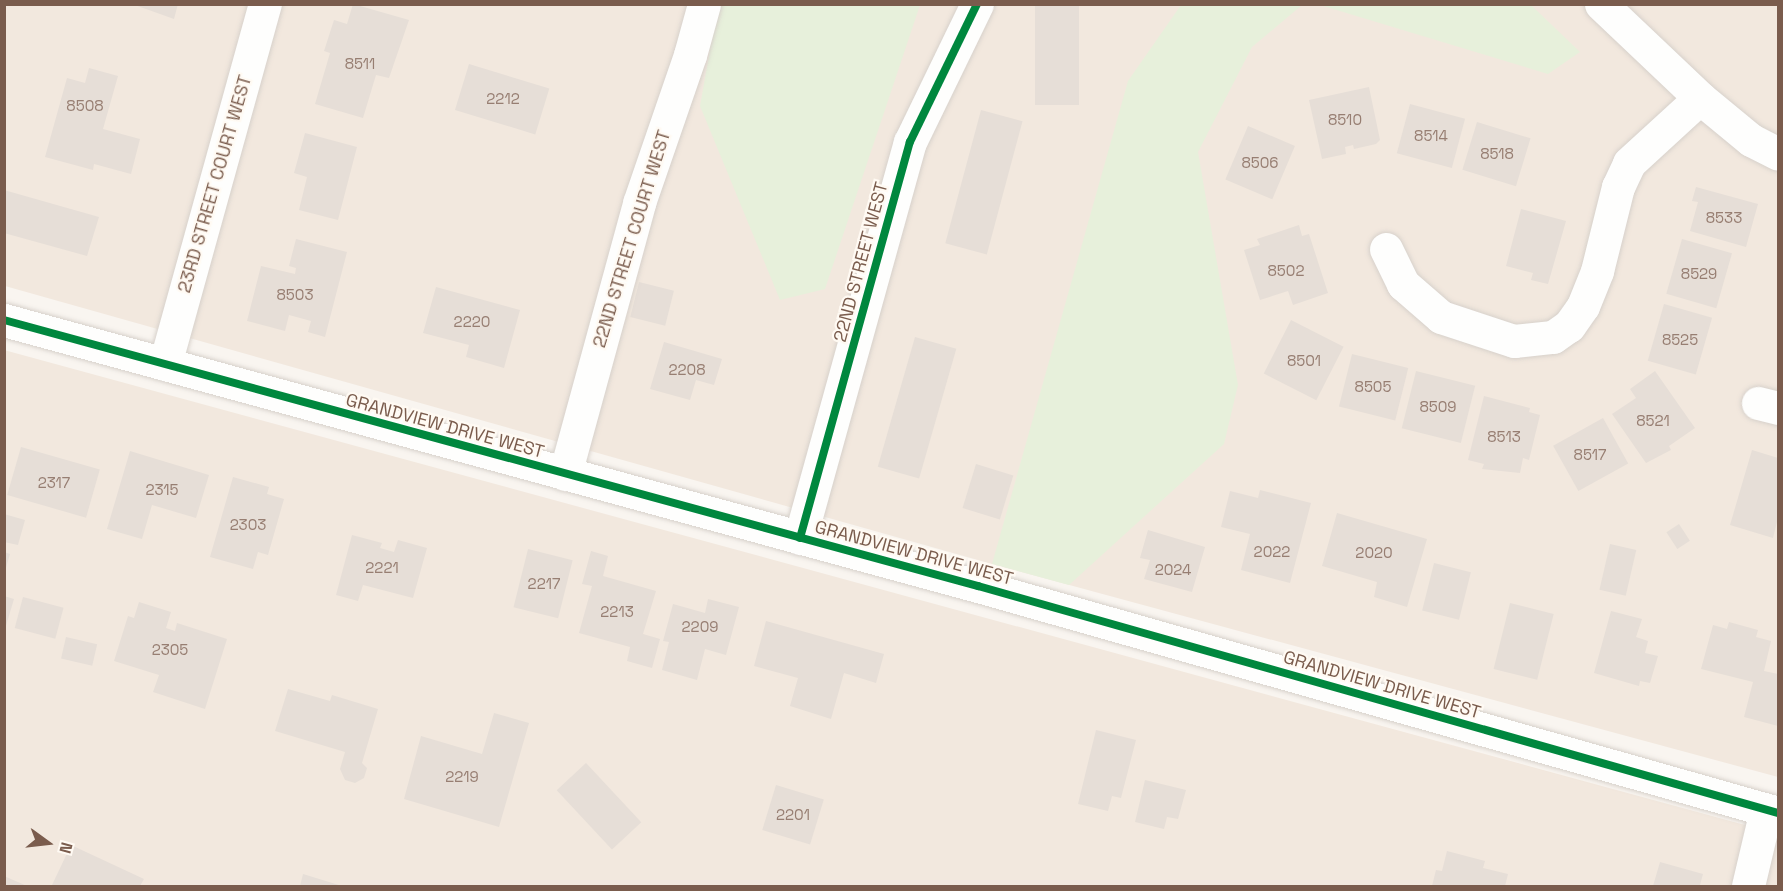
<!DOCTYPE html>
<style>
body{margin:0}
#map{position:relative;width:1783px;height:891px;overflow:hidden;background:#f9f5f0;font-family:"Space Grotesk",sans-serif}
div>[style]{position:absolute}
.residential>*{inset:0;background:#f2e8de}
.green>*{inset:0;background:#e7f0db}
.building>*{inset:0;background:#e6ded7;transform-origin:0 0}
.roads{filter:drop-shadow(0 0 2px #d7d1cb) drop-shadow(0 0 2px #d7d1cb)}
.street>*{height:33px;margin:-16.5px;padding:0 16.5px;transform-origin:16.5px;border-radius:16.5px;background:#fefefd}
.secondary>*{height:33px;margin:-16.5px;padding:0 16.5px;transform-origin:16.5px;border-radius:16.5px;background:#fefefd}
.cycleway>*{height:8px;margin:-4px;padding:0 4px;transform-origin:4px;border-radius:4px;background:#00873e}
span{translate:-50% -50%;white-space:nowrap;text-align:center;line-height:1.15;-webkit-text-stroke:4.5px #fffaf3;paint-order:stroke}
.number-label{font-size:15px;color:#977e72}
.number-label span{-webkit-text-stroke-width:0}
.street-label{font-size:18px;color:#7a5c4d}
.frame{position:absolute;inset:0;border:6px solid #7a5c4d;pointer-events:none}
.north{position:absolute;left:18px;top:813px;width:60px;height:60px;-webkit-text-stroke:4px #fffaf3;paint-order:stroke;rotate:105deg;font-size:16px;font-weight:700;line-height:24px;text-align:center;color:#7a5c4d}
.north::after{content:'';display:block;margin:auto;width:21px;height:27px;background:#7a5c4d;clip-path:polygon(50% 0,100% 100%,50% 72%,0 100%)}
</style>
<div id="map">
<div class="residential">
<div style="clip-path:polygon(4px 5px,1778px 5px,1778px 777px,992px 564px,5px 286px)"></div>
<div style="clip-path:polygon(4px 350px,1778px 834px,1778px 886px,5px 886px)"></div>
</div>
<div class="green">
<div style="clip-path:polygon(718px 5px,920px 5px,825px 289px,780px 300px,700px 106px)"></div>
<div style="clip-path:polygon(1181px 5px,1302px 5px,1252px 47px,1198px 152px,1238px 385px,1224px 444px,1069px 585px,992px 564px,1128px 81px)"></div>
<div style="clip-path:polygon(1320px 5px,1531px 5px,1580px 52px,1548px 74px)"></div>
</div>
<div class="building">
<div style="clip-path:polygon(132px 4px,178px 4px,174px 19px)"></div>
<div style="clip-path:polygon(353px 4px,409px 20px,389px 78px,376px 75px,363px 118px,315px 104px,330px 53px,324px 51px,334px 20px,347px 24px)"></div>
<div style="left:1035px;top:5px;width:44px;height:100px"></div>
<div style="left:469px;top:64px;width:84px;height:48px;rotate:17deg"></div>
<div style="clip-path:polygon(89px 68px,118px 76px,103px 129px,140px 139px,131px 174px,94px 164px,93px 170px,45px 157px,67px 78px,85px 83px)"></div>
<div style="clip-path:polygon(1369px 87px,1380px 140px,1376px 144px,1354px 149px,1353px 145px,1345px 147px,1346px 154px,1322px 159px,1309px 100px)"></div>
<div style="left:1410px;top:104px;width:57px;height:51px;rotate:15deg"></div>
<div style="left:981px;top:110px;width:43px;height:138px;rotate:15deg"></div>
<div style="left:1477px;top:122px;width:56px;height:50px;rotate:17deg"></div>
<div style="left:1248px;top:126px;width:51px;height:58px;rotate:23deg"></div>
<div style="clip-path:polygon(305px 133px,357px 147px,338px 220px,299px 210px,307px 177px,294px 173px)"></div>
<div style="clip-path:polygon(1696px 187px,1758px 204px,1746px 247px,1690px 231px,1698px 202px,1692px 201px)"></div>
<div style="clip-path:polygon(4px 190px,99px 217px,87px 256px,4px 233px)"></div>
<div style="clip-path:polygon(1521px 209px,1566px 221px,1548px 284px,1531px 280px,1533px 273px,1506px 266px)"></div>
<div style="clip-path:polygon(1299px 225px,1302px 236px,1309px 234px,1328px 293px,1293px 305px,1288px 291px,1260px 300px,1244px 250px,1260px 245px,1257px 239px)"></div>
<div style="clip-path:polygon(296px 239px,347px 252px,325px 337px,308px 332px,311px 321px,289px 315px,285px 331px,247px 321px,261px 266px,295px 274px,296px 268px,289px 266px)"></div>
<div style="left:1682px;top:239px;width:52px;height:57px;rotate:16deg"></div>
<div style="left:639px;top:282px;width:36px;height:36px;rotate:14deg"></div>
<div style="clip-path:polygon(436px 287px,520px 310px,504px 368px,466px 357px,469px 345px,423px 333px)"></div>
<div style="left:1664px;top:304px;width:50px;height:59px;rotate:16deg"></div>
<div style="left:1291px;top:320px;width:59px;height:60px;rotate:27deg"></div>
<div style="left:915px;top:337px;width:43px;height:135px;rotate:16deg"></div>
<div style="clip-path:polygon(664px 342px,722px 359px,714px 385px,696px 380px,690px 400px,650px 389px)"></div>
<div style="left:1352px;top:354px;width:58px;height:54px;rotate:14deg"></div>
<div style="left:1416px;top:371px;width:61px;height:59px;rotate:14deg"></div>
<div style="clip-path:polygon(1655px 371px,1695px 428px,1669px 446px,1671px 450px,1646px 463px,1612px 414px,1636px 398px,1630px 389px)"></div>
<div style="clip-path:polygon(1484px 396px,1530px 408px,1529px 412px,1540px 415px,1529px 460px,1523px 458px,1520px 473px,1482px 469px,1484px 464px,1468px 460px)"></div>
<div style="left:1603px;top:418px;width:52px;height:57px;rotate:61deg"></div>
<div style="left:21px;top:447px;width:82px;height:50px;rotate:16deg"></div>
<div style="clip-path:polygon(1752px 450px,1778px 458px,1778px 518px,1773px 538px,1730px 525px)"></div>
<div style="clip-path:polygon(130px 451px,209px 475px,196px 518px,152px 505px,142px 539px,107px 529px)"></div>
<div style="left:976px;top:464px;width:39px;height:46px;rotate:17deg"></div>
<div style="clip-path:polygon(233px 477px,269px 487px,267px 494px,284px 499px,268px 555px,258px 552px,253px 569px,210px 557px)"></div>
<div style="clip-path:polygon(1260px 490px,1311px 503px,1290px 583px,1241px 570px,1250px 534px,1221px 527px,1230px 491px,1258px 498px)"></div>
<div style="clip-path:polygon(1337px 513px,1427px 539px,1407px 607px,1374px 597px,1377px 582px,1322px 566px)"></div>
<div style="clip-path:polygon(4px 514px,25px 520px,18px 545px,4px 542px)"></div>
<div style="left:1679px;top:524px;width:20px;height:15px;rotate:57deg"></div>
<div style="clip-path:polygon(1148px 530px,1205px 547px,1192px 592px,1144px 579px,1150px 560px,1140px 558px)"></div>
<div style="clip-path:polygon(352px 535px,382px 543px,380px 548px,394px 552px,398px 540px,427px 548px,413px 598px,363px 585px,358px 601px,336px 595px)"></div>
<div style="left:1610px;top:544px;width:27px;height:47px;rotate:13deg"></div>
<div style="left:528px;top:549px;width:46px;height:60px;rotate:14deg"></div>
<div style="clip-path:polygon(591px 551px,608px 556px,603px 576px,656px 591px,643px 634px,660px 639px,652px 668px,627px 661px,630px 647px,579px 633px,592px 586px,582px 584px)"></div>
<div style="clip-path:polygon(4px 552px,10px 554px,5px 571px,4px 571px)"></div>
<div style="left:1434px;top:563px;width:38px;height:49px;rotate:14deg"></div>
<div style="clip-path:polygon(4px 596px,14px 599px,5px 629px,4px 628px)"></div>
<div style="left:23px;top:597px;width:42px;height:32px;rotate:15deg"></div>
<div style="clip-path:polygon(708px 599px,739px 607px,726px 655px,705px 649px,697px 680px,662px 670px,669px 642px,663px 641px,673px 604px,705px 613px)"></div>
<div style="clip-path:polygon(139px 602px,171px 612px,166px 628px,175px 631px,177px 623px,227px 639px,205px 709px,153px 692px,159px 675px,114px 661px,128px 616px,134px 618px)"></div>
<div style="left:1510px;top:603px;width:45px;height:68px;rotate:14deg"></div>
<div style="clip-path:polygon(1611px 611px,1642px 619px,1636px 637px,1648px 641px,1645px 653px,1658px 656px,1650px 683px,1640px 681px,1639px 686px,1594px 673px)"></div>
<div style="clip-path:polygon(766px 621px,884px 654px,876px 683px,844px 673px,831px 719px,790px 706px,798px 678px,754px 666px)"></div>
<div style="clip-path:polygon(1729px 622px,1758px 630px,1756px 637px,1771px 641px,1764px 671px,1778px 674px,1778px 726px,1744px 717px,1753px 682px,1701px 669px,1713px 625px,1727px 629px)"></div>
<div style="left:66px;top:637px;width:32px;height:22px;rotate:13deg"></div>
<div style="clip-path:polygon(288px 689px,330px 701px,332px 695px,378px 709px,362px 763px,367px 768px,364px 778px,355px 783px,345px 780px,340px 769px,345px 752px,275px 731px)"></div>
<div style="clip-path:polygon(494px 713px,529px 723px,499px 827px,404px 799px,421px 736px,482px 754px)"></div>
<div style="clip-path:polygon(1096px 730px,1136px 740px,1121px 798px,1112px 796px,1108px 811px,1078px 804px)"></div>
<div style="left:586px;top:763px;width:81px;height:40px;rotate:47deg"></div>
<div style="clip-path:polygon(1145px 780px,1186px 790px,1178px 819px,1167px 817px,1164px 829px,1135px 822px)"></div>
<div style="left:776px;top:785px;width:50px;height:47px;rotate:17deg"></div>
<div style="clip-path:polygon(71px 845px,144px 879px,140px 886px,52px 885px)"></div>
<div style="clip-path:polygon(1447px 851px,1485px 861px,1483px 868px,1508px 874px,1505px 886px,1432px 886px,1436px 870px,1442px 871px)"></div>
<div style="clip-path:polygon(1660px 862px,1703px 874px,1700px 885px,1704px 886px,1653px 886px)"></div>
<div style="clip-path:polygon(303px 874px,342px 886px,300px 886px)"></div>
<div style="clip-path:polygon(4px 876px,27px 886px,4px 886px)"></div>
</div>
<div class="roads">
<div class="street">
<div style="left:1601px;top:4px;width:137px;rotate:43.5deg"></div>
<div style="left:1700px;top:98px;width:66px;rotate:39.5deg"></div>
<div style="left:1751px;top:140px;width:30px;rotate:27deg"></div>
<div style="left:1386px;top:249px;width:39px;rotate:64deg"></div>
<div style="left:1403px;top:284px;width:50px;rotate:41deg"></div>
<div style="left:1441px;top:317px;width:77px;rotate:18.2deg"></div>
<div style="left:1514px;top:341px;width:39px;rotate:-6deg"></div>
<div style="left:1553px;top:337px;width:19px;rotate:-35deg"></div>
<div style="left:1569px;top:326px;width:24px;rotate:-55deg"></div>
<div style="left:1583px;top:306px;width:38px;rotate:-68deg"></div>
<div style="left:1597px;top:271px;width:87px;rotate:-76deg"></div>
<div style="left:1618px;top:187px;width:26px;rotate:-65deg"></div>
<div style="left:1629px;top:163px;width:96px;rotate:-42.5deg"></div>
<div style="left:165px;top:364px;width:374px;rotate:-74.5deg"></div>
<div style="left:1758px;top:403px;width:21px;rotate:14deg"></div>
<div style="left:565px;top:474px;width:281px;rotate:-74.7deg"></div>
<div style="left:639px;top:203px;width:157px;rotate:-71deg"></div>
<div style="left:690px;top:55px;width:53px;rotate:-74.6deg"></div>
<div style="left:800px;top:538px;width:411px;rotate:-74.5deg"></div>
<div style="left:910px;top:142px;width:153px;rotate:-64.1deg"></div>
<div style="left:1748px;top:886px;width:78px;rotate:-76.7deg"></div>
</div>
<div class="secondary">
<div style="left:4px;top:320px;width:1010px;rotate:15.28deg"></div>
<div style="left:978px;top:586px;width:832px;rotate:15.84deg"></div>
</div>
</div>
<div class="cycleway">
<div style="left:4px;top:320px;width:1010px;rotate:15.28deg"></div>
<div style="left:978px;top:586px;width:832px;rotate:15.84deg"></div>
<div style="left:800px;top:538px;width:411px;rotate:-74.5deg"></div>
<div style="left:910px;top:142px;width:153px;rotate:-64.1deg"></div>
</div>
<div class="number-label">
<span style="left:360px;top:64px">8511</span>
<span style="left:503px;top:99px">2212</span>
<span style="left:85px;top:106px">8508</span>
<span style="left:1345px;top:120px">8510</span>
<span style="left:1431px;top:136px">8514</span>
<span style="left:1497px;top:154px">8518</span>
<span style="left:1260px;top:163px">8506</span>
<span style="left:1724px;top:218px">8533</span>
<span style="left:1286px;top:271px">8502</span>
<span style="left:1699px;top:274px">8529</span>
<span style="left:295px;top:295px">8503</span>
<span style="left:472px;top:322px">2220</span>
<span style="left:1680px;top:340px">8525</span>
<span style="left:1304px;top:361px">8501</span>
<span style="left:687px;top:370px">2208</span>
<span style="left:1373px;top:387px">8505</span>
<span style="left:1438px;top:407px">8509</span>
<span style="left:1653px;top:421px">8521</span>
<span style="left:1504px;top:437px">8513</span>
<span style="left:1590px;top:455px">8517</span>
<span style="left:54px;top:483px">2317</span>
<span style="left:162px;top:490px">2315</span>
<span style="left:248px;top:525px">2303</span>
<span style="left:1272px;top:552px">2022</span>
<span style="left:1374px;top:553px">2020</span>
<span style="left:382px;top:568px">2221</span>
<span style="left:1173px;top:570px">2024</span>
<span style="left:544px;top:584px">2217</span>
<span style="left:617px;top:612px">2213</span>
<span style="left:700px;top:627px">2209</span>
<span style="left:170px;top:650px">2305</span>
<span style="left:462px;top:777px">2219</span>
<span style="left:793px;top:815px">2201</span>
</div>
<div class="street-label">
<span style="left:215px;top:184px;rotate:-74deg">23RD STREET COURT WEST</span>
<span style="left:632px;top:239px;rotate:-73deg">22ND STREET COURT WEST</span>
<span style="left:861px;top:262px;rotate:-75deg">22ND STREET WEST</span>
<span style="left:445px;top:426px;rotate:15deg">GRANDVIEW DRIVE WEST</span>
<span style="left:914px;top:553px;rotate:15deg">GRANDVIEW DRIVE WEST</span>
<span style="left:1382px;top:685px;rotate:16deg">GRANDVIEW DRIVE WEST</span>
</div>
<div class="frame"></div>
<div class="north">N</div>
</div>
